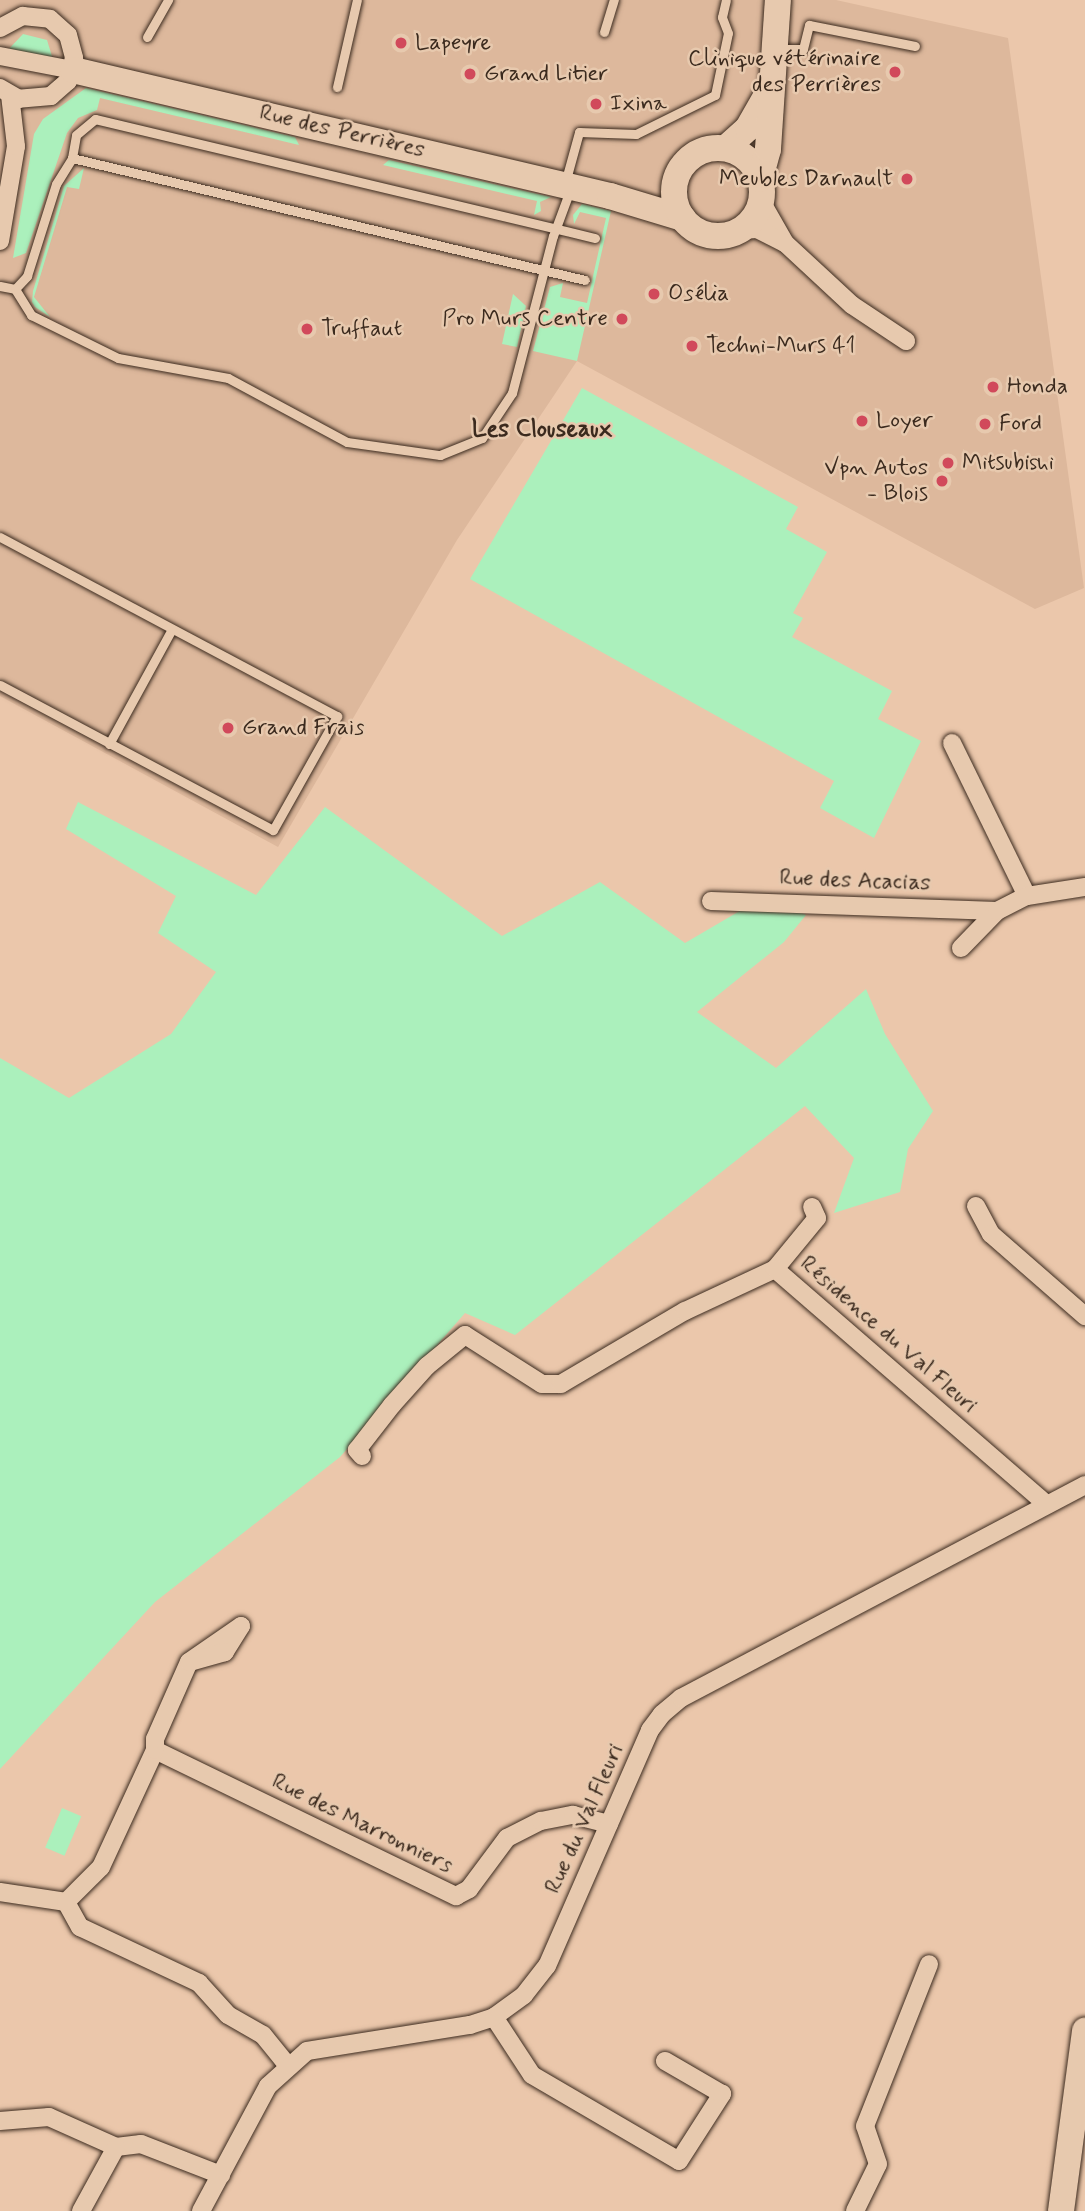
<!DOCTYPE html>
<meta charset="utf-8">
<style>
body{margin:0}
#map{position:relative;width:1085px;height:2211px;overflow:hidden;background:#ebc7ab;font-family:Mynerve,sans-serif}
div>[style]{position:absolute}
.built>*{inset:0;background:#ddb89c}
.green>*{inset:0;background:#abf0bc;transform-origin:0 0}
.roads{filter:drop-shadow(0 0 2px #3b2a1e) drop-shadow(0 0 2px #3b2a1e)}
.lane>*{height:9px;margin:-4.5px;padding:0 4.5px;transform-origin:4.5px;border-radius:4.5px;background:#e7c9ae}
.street>*{height:18px;margin:-9px;padding:0 9px;transform-origin:9px;border-radius:9px;background:#e7c9ae}
.secondary>*{height:26px;margin:-13px;padding:0 13px;transform-origin:13px;border-radius:13px;background:#e7c9ae}
.secondary>.ring{margin:-13px;padding:0;box-sizing:content-box;background:none;border:26px solid #e7c9ae;border-radius:50%}
.dots>*{width:19px;height:19px;translate:-50% -50%;box-sizing:border-box;border:4px solid #e7c9ae;border-radius:50%}
span{translate:-50% -50%;white-space:nowrap;text-align:center;line-height:1.15;-webkit-text-stroke:5px #e7c9ae;paint-order:stroke}
.poi-label{font-size:23px;color:#3b2a1e}
.left{translate:0 -50%;text-align:left}
.right{translate:-100% -50%;text-align:right}
.street-label{font-size:23px;color:#3b2a1e}
.neighbourhood-label{font-size:24px;color:#3b2a1e;font-weight:700}
</style>
<div id="map">
<div class="built">
<div style="clip-path:polygon(0 0,836px 0,1008px 38px,1084px 588px,1035px 609px,577px 361px,457px 540px,278px 847px,0 696px)"></div>
</div>
<div class="green">
<div style="clip-path:polygon(23px 34px,47px 40px,54px 63px,7px 51px)"></div>
<div style="clip-path:polygon(86px 88px,295px 137px,299px 145px,100px 98px,97px 110px,78px 118px,67px 133px,26px 253px,13px 258px,34px 134px,43px 119px)"></div>
<div style="clip-path:polygon(389px 160px,551px 197px,540px 202px,541px 211px,534px 215px,537px 201px,383px 165px)"></div>
<div style="clip-path:polygon(84px 168px,79px 189px,67px 187px,34px 297px,50px 317px,35px 307px,32px 302px,33px 291px,64px 186px)"></div>
<div style="clip-path:polygon(582px 204px,611px 211px,577px 361px,533px 351px,550px 287px,563px 283px,560px 297px,587px 303px,606px 218px,580px 212px,574px 224px,573px 215px)"></div>
<div style="clip-path:polygon(513px 294px,526px 306px,517px 347px,502px 344px)"></div>
<div style="clip-path:polygon(582px 388px,798px 507px,786px 529px,827px 552px,793px 613px,803px 618px,792px 637px,892px 691px,878px 719px,921px 741px,874px 838px,820px 808px,834px 781px,470px 579px)"></div>
<div style="clip-path:polygon(78px 802px,256px 895px,325px 807px,502px 936px,600px 882px,685px 943px,767px 895px,806px 915px,784px 942px,697px 1012px,776px 1068px,866px 989px,885px 1034px,933px 1111px,908px 1149px,900px 1192px,834px 1213px,854px 1158px,805px 1106px,515px 1335px,465px 1313px,340px 1457px,155px 1602px,0 1769px,0 1058px,69px 1098px,171px 1034px,216px 972px,158px 933px,176px 896px,66px 829px)"></div>
<div style="left:62px;top:1808px;width:21px;height:43px;rotate:23deg"></div>
</div>
<div class="roads">
<div class="lane">
<div style="left:604px;top:32px;width:34px;rotate:-73deg"></div>
<div style="left:147px;top:37px;width:43px;rotate:-60.4deg"></div>
<div style="left:777px;top:49px;width:26px"></div>
<div style="left:803px;top:49px;width:25px;rotate:-76deg"></div>
<div style="left:809px;top:25px;width:108px;rotate:11.2deg"></div>
<div style="left:337px;top:87px;width:89px;rotate:-77.1deg"></div>
<div style="left:72px;top:158px;width:527px;rotate:13.38deg"></div>
<div style="left:565px;top:183px;width:53px;rotate:-74.6deg"></div>
<div style="left:579px;top:132px;width:57px;rotate:2deg"></div>
<div style="left:636px;top:134px;width:88px;rotate:-26.3deg"></div>
<div style="left:715px;top:95px;width:63px;rotate:-78.2deg"></div>
<div style="left:728px;top:33px;width:17px;rotate:-111deg"></div>
<div style="left:722px;top:17px;width:17px;rotate:-77deg"></div>
<div style="left:0;top:286px;width:15px;rotate:11deg"></div>
<div style="left:15px;top:289px;width:31px;rotate:58deg"></div>
<div style="left:31px;top:315px;width:97px;rotate:26.3deg"></div>
<div style="left:118px;top:358px;width:112px;rotate:10.3deg"></div>
<div style="left:228px;top:378px;width:135px;rotate:28.3deg"></div>
<div style="left:347px;top:442px;width:94px;rotate:8deg"></div>
<div style="left:440px;top:455px;width:45px;rotate:-22deg"></div>
<div style="left:482px;top:438px;width:54px;rotate:-56.3deg"></div>
<div style="left:512px;top:393px;width:162px;rotate:-75.4deg"></div>
<div style="left:553px;top:236px;width:49px;rotate:-69.7deg"></div>
<div style="left:15px;top:289px;width:18px;rotate:-47deg"></div>
<div style="left:27px;top:276px;width:96px;rotate:-72.5deg"></div>
<div style="left:56px;top:184px;width:31px;rotate:-58deg"></div>
<div style="left:72px;top:158px;width:23px;rotate:-80deg"></div>
<div style="left:76px;top:135px;width:25px;rotate:-40deg"></div>
<div style="left:95px;top:119px;width:514px;rotate:13.39deg"></div>
<div style="left:0;top:537px;width:382px;rotate:28deg"></div>
<div style="left:337px;top:716px;width:131px;rotate:119.3deg"></div>
<div style="left:273px;top:830px;width:309px;rotate:-152deg"></div>
<div style="left:109px;top:744px;width:131px;rotate:-61.3deg"></div>
</div>
<div class="street">
<div style="left:0;top:28px;width:26px;rotate:-28deg"></div>
<div style="left:23px;top:16px;width:27px;rotate:6deg"></div>
<div style="left:50px;top:19px;width:24px;rotate:42deg"></div>
<div style="left:68px;top:35px;width:24px;rotate:75deg"></div>
<div style="left:74px;top:58px;width:24px;rotate:105deg"></div>
<div style="left:68px;top:81px;width:23px;rotate:139deg"></div>
<div style="left:51px;top:96px;width:32px;rotate:175deg"></div>
<div style="left:19px;top:99px;width:22px;rotate:-150deg"></div>
<div style="left:0;top:56px;width:74px;rotate:10.9deg"></div>
<div style="left:761px;top:201px;width:48px;rotate:60.3deg"></div>
<div style="left:740px;top:230px;width:17px;rotate:-3deg"></div>
<div style="left:757px;top:229px;width:31px;rotate:27deg"></div>
<div style="left:785px;top:243px;width:91px;rotate:42.8deg"></div>
<div style="left:852px;top:305px;width:65px;rotate:33.7deg"></div>
<div style="left:0;top:241px;width:96px;rotate:-80.4deg"></div>
<div style="left:16px;top:146px;width:51px;rotate:-96.7deg"></div>
<div style="left:952px;top:743px;width:170px;rotate:63.9deg"></div>
<div style="left:711px;top:901px;width:286px;rotate:2deg"></div>
<div style="left:961px;top:948px;width:52px;rotate:-45.8deg"></div>
<div style="left:997px;top:911px;width:34px;rotate:-27deg"></div>
<div style="left:1027px;top:896px;width:59px;rotate:-8.8deg"></div>
<div style="left:976px;top:1206px;width:32px;rotate:62deg"></div>
<div style="left:991px;top:1234px;width:125px;rotate:41.1deg"></div>
<div style="left:775px;top:1269px;width:66px;rotate:-50.5deg"></div>
<div style="left:817px;top:1218px;width:12px;rotate:-114deg"></div>
<div style="left:362px;top:1456px;width:8px;rotate:-130deg"></div>
<div style="left:357px;top:1450px;width:57px;rotate:-52.1deg"></div>
<div style="left:392px;top:1405px;width:52px;rotate:-48.1deg"></div>
<div style="left:427px;top:1366px;width:49px;rotate:-39.2deg"></div>
<div style="left:465px;top:1335px;width:91px;rotate:32.5deg"></div>
<div style="left:542px;top:1384px;width:19px"></div>
<div style="left:561px;top:1384px;width:144px;rotate:-30.5deg"></div>
<div style="left:685px;top:1311px;width:99px;rotate:-25deg"></div>
<div style="left:775px;top:1269px;width:359px;rotate:40.9deg"></div>
<div style="left:155px;top:1750px;width:335px;rotate:25.9deg"></div>
<div style="left:456px;top:1896px;width:15px;rotate:-28deg"></div>
<div style="left:469px;top:1889px;width:64px;rotate:-53.3deg"></div>
<div style="left:507px;top:1838px;width:38px;rotate:-27deg"></div>
<div style="left:541px;top:1821px;width:33px;rotate:-11deg"></div>
<div style="left:573px;top:1815px;width:37px;rotate:14deg"></div>
<div style="left:0;top:1892px;width:67px;rotate:8.6deg"></div>
<div style="left:66px;top:1902px;width:29px;rotate:61deg"></div>
<div style="left:80px;top:1927px;width:132px;rotate:25.2deg"></div>
<div style="left:199px;top:1983px;width:43px;rotate:47.8deg"></div>
<div style="left:228px;top:2015px;width:40px;rotate:29.7deg"></div>
<div style="left:263px;top:2035px;width:38px;rotate:51deg"></div>
<div style="left:66px;top:1902px;width:49px;rotate:-45deg"></div>
<div style="left:101px;top:1867px;width:129px;rotate:-65.2deg"></div>
<div style="left:155px;top:1750px;width:11px;rotate:-90deg"></div>
<div style="left:155px;top:1739px;width:84px;rotate:-66.2deg"></div>
<div style="left:189px;top:1662px;width:63px;rotate:-34.7deg"></div>
<div style="left:241px;top:1626px;width:31px;rotate:122deg"></div>
<div style="left:225px;top:1652px;width:37px;rotate:164deg"></div>
<div style="left:494px;top:2017px;width:69px;rotate:56.8deg"></div>
<div style="left:532px;top:2075px;width:170px;rotate:30.3deg"></div>
<div style="left:679px;top:2161px;width:80px;rotate:-57.3deg"></div>
<div style="left:722px;top:2094px;width:66px;rotate:-149.9deg"></div>
<div style="left:0;top:2121px;width:49px;rotate:-4.7deg"></div>
<div style="left:49px;top:2117px;width:73px;rotate:24.1deg"></div>
<div style="left:116px;top:2147px;width:25px;rotate:-7deg"></div>
<div style="left:141px;top:2144px;width:86px;rotate:21.2deg"></div>
<div style="left:81px;top:2211px;width:73px;rotate:-61.3deg"></div>
<div style="left:201px;top:2211px;width:142px;rotate:-61.8deg"></div>
<div style="left:268px;top:2086px;width:52px;rotate:-41.9deg"></div>
<div style="left:307px;top:2051px;width:165px;rotate:-9.1deg"></div>
<div style="left:470px;top:2025px;width:25px;rotate:-18deg"></div>
<div style="left:494px;top:2017px;width:37px;rotate:-36deg"></div>
<div style="left:524px;top:1995px;width:37px;rotate:-52deg"></div>
<div style="left:547px;top:1966px;width:257px;rotate:-66.4deg"></div>
<div style="left:650px;top:1730px;width:20px;rotate:-53deg"></div>
<div style="left:662px;top:1714px;width:25px;rotate:-40deg"></div>
<div style="left:681px;top:1698px;width:457px;rotate:-27.8deg"></div>
<div style="left:855px;top:2211px;width:52px;rotate:-63.9deg"></div>
<div style="left:878px;top:2164px;width:40px;rotate:-108.9deg"></div>
<div style="left:865px;top:2126px;width:174px;rotate:-68.4deg"></div>
</div>
<div class="secondary">
<div style="left:73px;top:70px;width:552px;rotate:13.2deg"></div>
<div style="left:610px;top:196px;width:76px;rotate:16.8deg"></div>
<div style="left:726px;top:148px;width:30px;rotate:-42deg"></div>
<div style="left:748px;top:128px;width:40px;rotate:-60.3deg"></div>
<div class="ring" style="left:674px;top:148px;width:62px;height:62px"></div>
<div style="left:760px;top:179px;width:31px;rotate:-75deg"></div>
<div style="left:768px;top:149px;width:149px;rotate:-86.2deg"></div>
<div style="left:1061px;top:2211px;width:182px;rotate:-82.4deg"></div>
</div>
</div>
<div class="dots">
<div style="left:401px;top:43px;background:#d1495b"></div>
<div style="left:895px;top:72px;background:#d1495b"></div>
<div style="left:470px;top:74px;background:#d1495b"></div>
<div style="left:596px;top:104px;background:#d1495b"></div>
<div style="left:907px;top:179px;background:#d1495b"></div>
<div style="left:654px;top:294px;background:#d1495b"></div>
<div style="left:622px;top:319px;background:#d1495b"></div>
<div style="left:307px;top:329px;background:#d1495b"></div>
<div style="left:692px;top:346px;background:#d1495b"></div>
<div style="left:993px;top:387px;background:#d1495b"></div>
<div style="left:862px;top:421px;background:#d1495b"></div>
<div style="left:985px;top:424px;background:#d1495b"></div>
<div style="left:948px;top:463px;background:#d1495b"></div>
<div style="left:942px;top:481px;background:#d1495b"></div>
<div style="left:228px;top:728px;background:#d1495b"></div>
</div>
<div class="poi-label">
<span class="left" style="left:415px;top:43px">Lapeyre</span>
<span class="right" style="left:881px;top:72px">Clinique vétérinaire<br>des Perrières</span>
<span class="left" style="left:484px;top:74px">Grand Litier</span>
<span class="left" style="left:610px;top:104px">Ixina</span>
<span class="right" style="left:893px;top:179px">Meubles Darnault</span>
<span class="left" style="left:668px;top:294px">Osélia</span>
<span class="right" style="left:608px;top:319px">Pro Murs Centre</span>
<span class="left" style="left:321px;top:329px">Truffaut</span>
<span class="left" style="left:706px;top:346px">Techni-Murs 41</span>
<span class="left" style="left:1007px;top:387px">Honda</span>
<span class="left" style="left:876px;top:421px">Loyer</span>
<span class="left" style="left:999px;top:424px">Ford</span>
<span class="left" style="left:962px;top:463px">Mitsubishi</span>
<span class="right" style="left:928px;top:481px">Vpn Autos<br>- Blois</span>
<span class="left" style="left:242px;top:728px">Grand Frais</span>
</div>
<div class="street-label">
<span style="left:342px;top:132px;rotate:13deg">Rue des Perrières</span>
<span style="left:855px;top:881px;rotate:2deg">Rue des Acacias</span>
<span style="left:888px;top:1335px;rotate:41deg">Résidence du Val Fleuri</span>
<span style="left:585px;top:1819px;rotate:-66deg">Rue du Val Fleuri</span>
<span style="left:362px;top:1824px;rotate:26deg">Rue des Marronniers</span>
</div>
<div class="neighbourhood-label">
<span style="left:542px;top:430px">Les Clouseaux</span>
</div>
</div>
